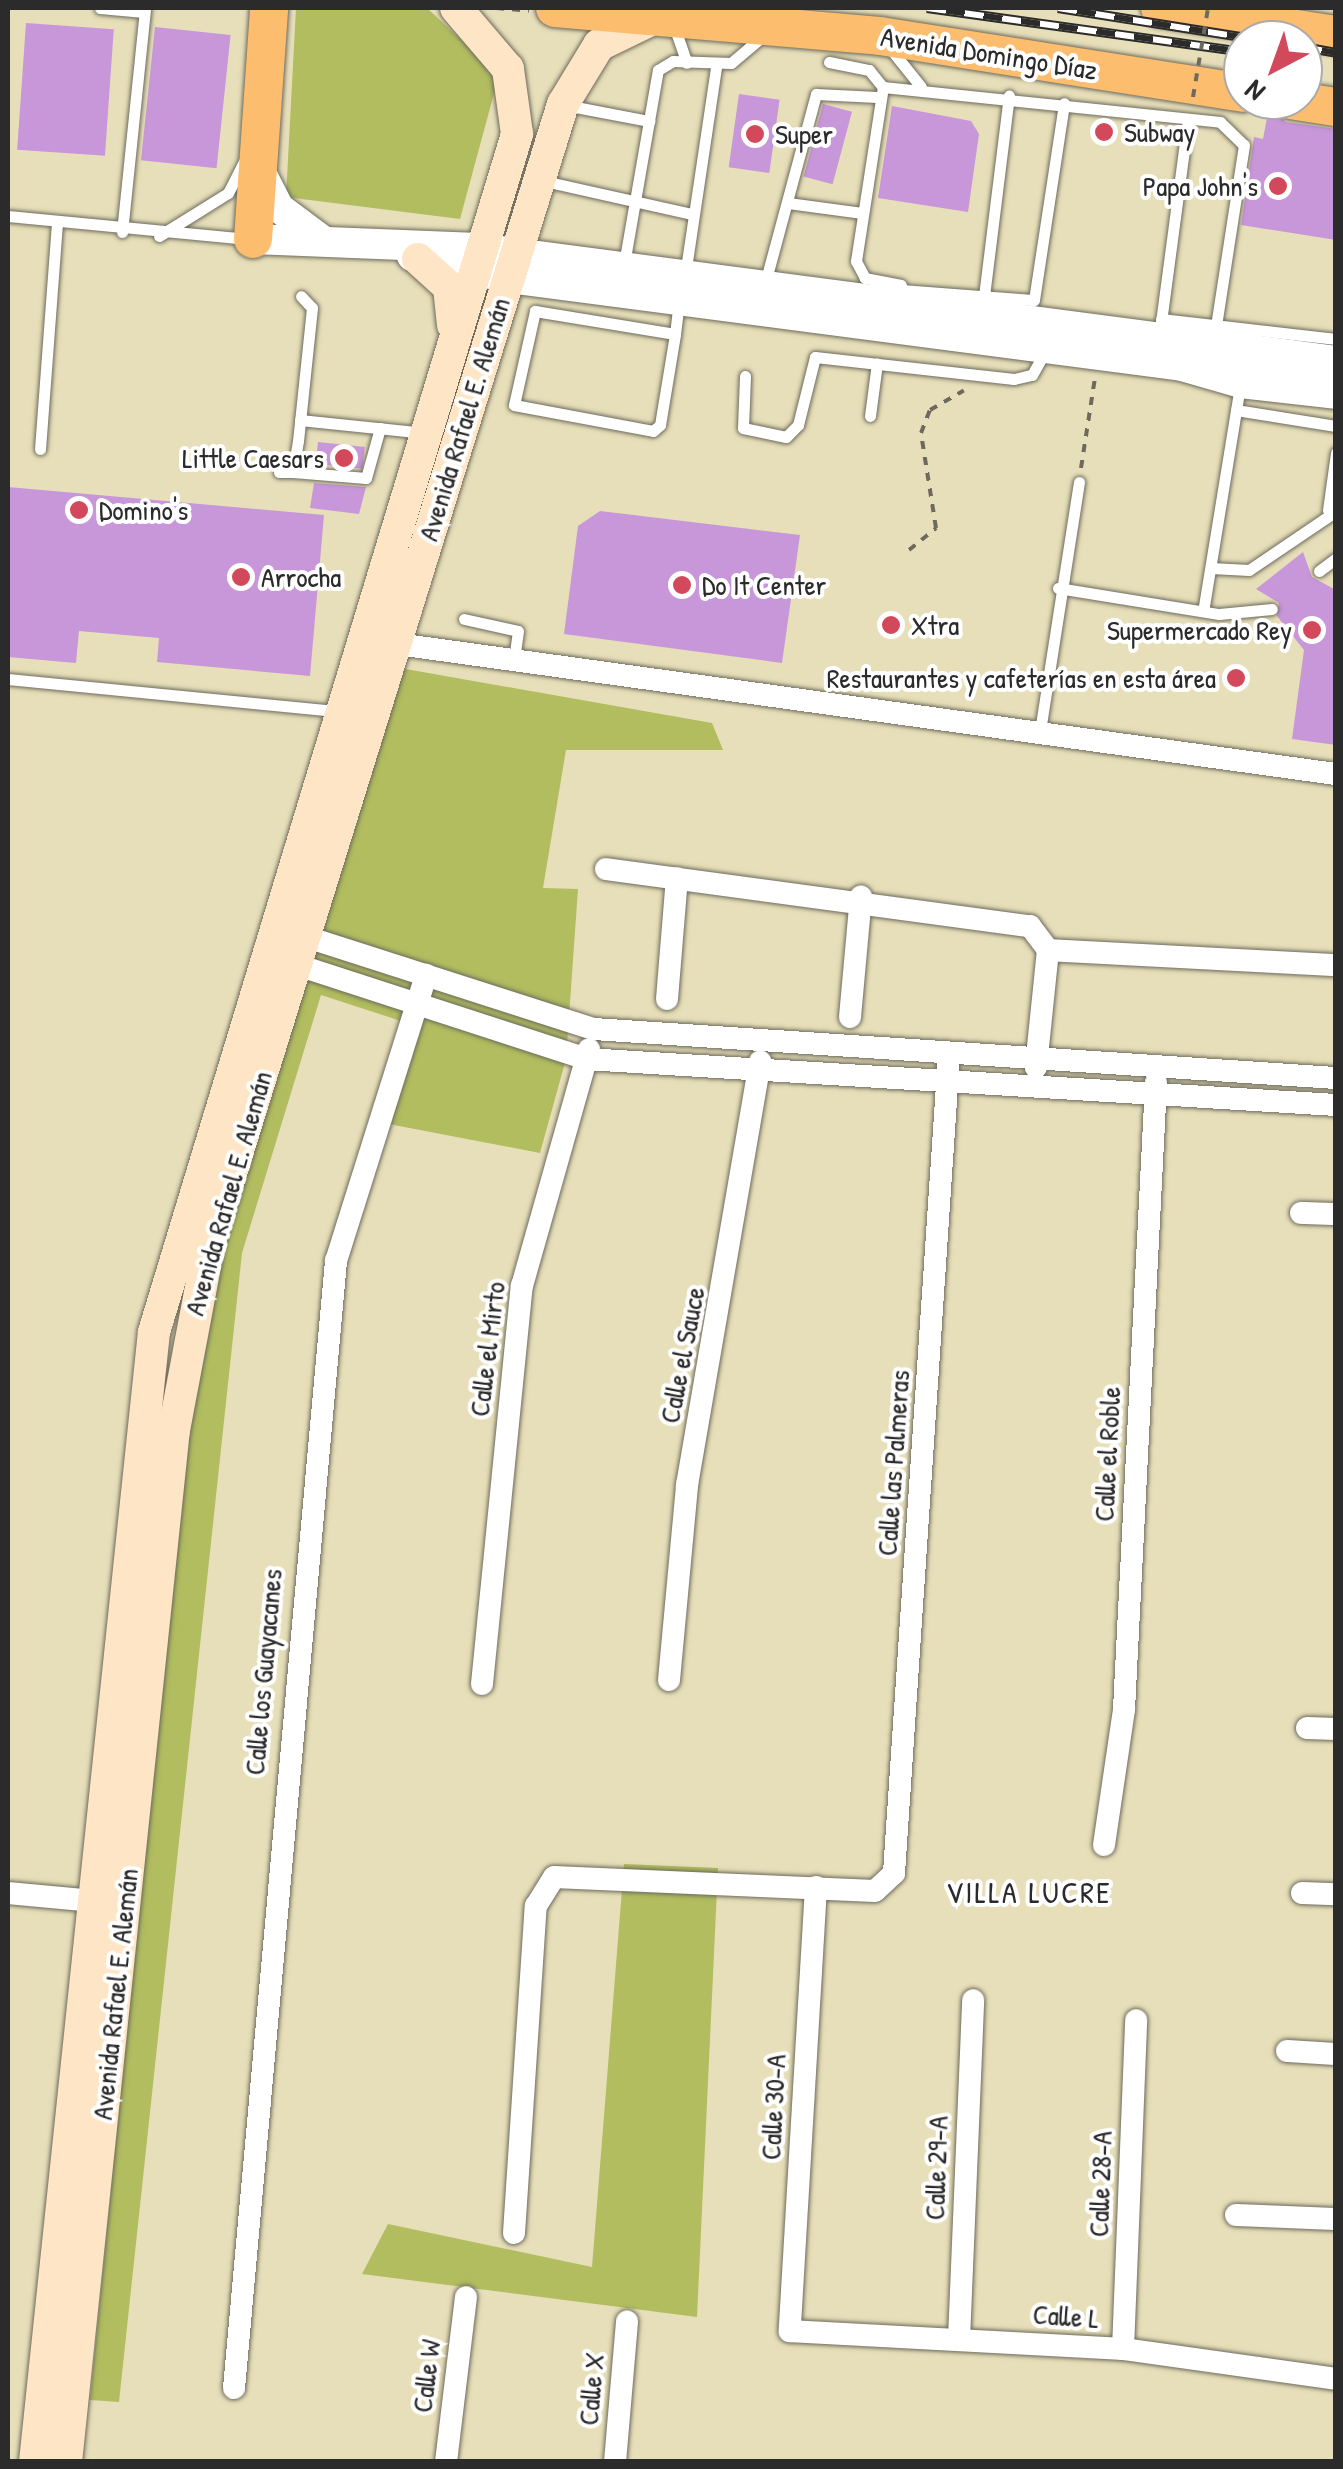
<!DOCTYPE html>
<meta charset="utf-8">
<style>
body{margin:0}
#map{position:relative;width:1343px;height:2469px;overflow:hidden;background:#e7dfb9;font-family:"Patrick Hand",sans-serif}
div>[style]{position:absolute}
.green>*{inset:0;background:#b1bd5f}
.building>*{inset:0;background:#c897d9;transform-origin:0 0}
.path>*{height:4px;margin-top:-2px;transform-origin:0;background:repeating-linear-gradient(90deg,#6d6a5d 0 8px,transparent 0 16px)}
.roads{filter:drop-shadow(0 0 2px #6d6a5d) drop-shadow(0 0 2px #6d6a5d)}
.service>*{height:11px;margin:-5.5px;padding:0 5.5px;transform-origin:5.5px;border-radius:5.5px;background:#fff}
.minor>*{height:22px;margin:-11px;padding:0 11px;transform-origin:11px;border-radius:11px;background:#fff}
.tertiary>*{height:30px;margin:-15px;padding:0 15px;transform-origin:15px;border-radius:15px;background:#fff}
.secondary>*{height:32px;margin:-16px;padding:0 16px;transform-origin:16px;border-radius:16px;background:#fee5c5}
.primary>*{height:38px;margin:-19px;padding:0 19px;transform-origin:19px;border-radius:19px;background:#fcbd6f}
.rail>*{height:10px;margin-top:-5px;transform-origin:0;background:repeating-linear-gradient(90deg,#fff 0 19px,#2b2b2b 0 38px);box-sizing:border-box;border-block:2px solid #2b2b2b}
.path-bridge>*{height:4px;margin-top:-2px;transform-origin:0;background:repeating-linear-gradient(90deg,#6d6a5d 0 8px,transparent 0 16px)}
.dots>*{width:28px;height:28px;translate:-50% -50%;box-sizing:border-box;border:5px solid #fff;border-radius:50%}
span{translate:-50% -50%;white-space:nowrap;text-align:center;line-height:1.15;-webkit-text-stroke:8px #fff;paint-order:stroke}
.street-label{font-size:28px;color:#2b2b2b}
.poi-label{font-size:28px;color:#2b2b2b}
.left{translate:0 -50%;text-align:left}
.right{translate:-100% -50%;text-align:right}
.neighbourhood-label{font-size:30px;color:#2b2b2b;letter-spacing:2.5px}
.frame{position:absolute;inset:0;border:10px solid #2b2b2b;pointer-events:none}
.north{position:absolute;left:1223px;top:20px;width:100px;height:100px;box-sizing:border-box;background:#fff;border:2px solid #aaa;border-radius:50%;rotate:221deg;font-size:28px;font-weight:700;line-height:40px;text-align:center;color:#2b2b2b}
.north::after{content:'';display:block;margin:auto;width:35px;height:45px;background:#d1495b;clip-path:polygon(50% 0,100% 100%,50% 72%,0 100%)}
</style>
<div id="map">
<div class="green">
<div style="clip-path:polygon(296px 8px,427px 8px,499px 75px,460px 219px,286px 197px)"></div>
<div style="clip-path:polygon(400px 668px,712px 723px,723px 750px,566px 750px,543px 888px,578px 889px,566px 1059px,540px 1153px,373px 1121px,401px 1021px,321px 995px,242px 1253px,119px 2402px,90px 2400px,197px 1328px)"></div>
<div style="clip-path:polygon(624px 1864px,718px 1868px,697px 2317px,362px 2274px,388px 2224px,592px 2267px)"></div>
</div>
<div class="building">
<div style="left:26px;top:23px;width:88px;height:127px;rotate:4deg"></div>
<div style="left:155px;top:27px;width:76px;height:134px;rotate:6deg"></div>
<div style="left:739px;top:94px;width:41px;height:74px;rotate:8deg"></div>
<div style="left:823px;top:104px;width:30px;height:75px;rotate:15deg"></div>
<div style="clip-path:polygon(892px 106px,971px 121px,979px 134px,968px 212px,878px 198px)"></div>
<div style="clip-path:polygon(1269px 107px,1286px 122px,1336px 129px,1336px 240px,1241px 225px,1254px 137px,1263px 139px)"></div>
<div style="left:318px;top:442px;width:47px;height:22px;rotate:6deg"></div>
<div style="clip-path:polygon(314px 483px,366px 487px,359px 514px,310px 508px)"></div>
<div style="clip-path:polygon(8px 487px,324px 515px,310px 676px,157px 662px,159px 638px,79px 631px,76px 663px,8px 657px)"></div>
<div style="clip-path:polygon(600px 511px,800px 535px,782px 663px,564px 634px,578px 526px)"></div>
<div style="clip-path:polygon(1303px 552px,1312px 577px,1336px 590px,1336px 745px,1292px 739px,1304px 650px,1277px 616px,1279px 603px,1256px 589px)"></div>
</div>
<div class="path">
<div style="left:496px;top:8px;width:33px;rotate:5deg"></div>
<div style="left:1081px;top:468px;width:91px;rotate:-81.2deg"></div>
<div style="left:909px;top:550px;width:35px;rotate:-39deg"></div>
<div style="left:936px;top:528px;width:96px;rotate:-99deg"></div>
<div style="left:921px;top:433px;width:25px;rotate:-69deg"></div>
<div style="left:930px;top:410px;width:39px;rotate:-30deg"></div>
</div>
<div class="roads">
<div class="service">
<div style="left:100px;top:8px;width:44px;rotate:5.2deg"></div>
<div style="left:674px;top:26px;width:39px;rotate:71deg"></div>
<div style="left:889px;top:47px;width:51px;rotate:51.3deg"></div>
<div style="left:829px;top:62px;width:41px;rotate:11.3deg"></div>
<div style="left:869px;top:70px;width:22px;rotate:51deg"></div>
<div style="left:565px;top:105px;width:86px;rotate:10.8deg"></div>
<div style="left:544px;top:181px;width:152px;rotate:12.6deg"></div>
<div style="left:788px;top:203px;width:75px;rotate:7.7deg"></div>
<div style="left:8px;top:216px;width:241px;rotate:5.5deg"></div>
<div style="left:122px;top:232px;width:225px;rotate:-84.1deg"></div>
<div style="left:159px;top:236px;width:81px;rotate:-31.9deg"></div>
<div style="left:228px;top:193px;width:39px;rotate:-63deg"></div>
<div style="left:624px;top:264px;width:197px;rotate:-80.1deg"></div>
<div style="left:658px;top:70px;width:17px;rotate:-31deg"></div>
<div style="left:673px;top:61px;width:58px;rotate:2deg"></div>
<div style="left:731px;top:63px;width:43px;rotate:-40.3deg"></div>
<div style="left:685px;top:275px;width:210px;rotate:-81.5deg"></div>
<div style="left:765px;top:283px;width:196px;rotate:-74.9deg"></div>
<div style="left:816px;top:94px;width:61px;rotate:2.8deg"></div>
<div style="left:901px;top:285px;width:37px;rotate:-169deg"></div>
<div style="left:865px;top:278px;width:19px;rotate:-118deg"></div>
<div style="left:856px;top:261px;width:176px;rotate:-81.2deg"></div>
<div style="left:883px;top:87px;width:339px;rotate:5.9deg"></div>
<div style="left:1220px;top:122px;width:33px;rotate:44deg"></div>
<div style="left:1244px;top:145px;width:183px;rotate:98.8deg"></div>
<div style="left:900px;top:290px;width:134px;rotate:4.3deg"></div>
<div style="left:1034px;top:300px;width:199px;rotate:-81.3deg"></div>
<div style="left:984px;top:296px;width:202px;rotate:-82.9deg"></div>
<div style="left:1161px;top:319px;width:176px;rotate:6.5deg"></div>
<div style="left:675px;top:334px;width:142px;rotate:-170.7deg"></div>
<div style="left:535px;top:311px;width:96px;rotate:102.6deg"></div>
<div style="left:514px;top:405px;width:141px;rotate:10.6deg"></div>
<div style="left:653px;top:431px;width:9px;rotate:-41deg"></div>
<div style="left:660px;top:425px;width:92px;rotate:-80.6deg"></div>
<div style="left:675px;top:334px;width:31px;rotate:-83deg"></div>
<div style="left:1159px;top:337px;width:219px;rotate:-82.4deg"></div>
<div style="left:1166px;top:371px;width:76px;rotate:16deg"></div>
<div style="left:1239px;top:392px;width:222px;rotate:99.3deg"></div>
<div style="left:745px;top:376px;width:52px;rotate:92.2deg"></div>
<div style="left:743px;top:428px;width:44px;rotate:11.8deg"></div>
<div style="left:786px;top:437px;width:17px;rotate:-45deg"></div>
<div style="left:798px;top:425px;width:70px;rotate:-76deg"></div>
<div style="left:815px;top:357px;width:200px;rotate:6.3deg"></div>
<div style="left:1014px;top:379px;width:18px;rotate:-13deg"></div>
<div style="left:1032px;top:375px;width:26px;rotate:-61deg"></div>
<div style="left:1239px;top:392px;width:98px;rotate:6.5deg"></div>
<div style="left:1236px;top:410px;width:101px;rotate:9.1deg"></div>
<div style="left:870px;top:416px;width:53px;rotate:-82.5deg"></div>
<div style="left:300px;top:420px;width:126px;rotate:5.9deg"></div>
<div style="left:40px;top:449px;width:227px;rotate:-85.7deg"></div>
<div style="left:279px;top:472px;width:14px"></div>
<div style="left:293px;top:472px;width:31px;rotate:-81deg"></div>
<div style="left:298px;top:441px;width:134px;rotate:-84deg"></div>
<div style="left:312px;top:308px;width:16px;rotate:-133deg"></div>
<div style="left:293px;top:472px;width:73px;rotate:4.7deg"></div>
<div style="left:366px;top:478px;width:52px;rotate:-74.4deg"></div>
<div style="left:1328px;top:510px;width:58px;rotate:-82deg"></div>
<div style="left:1211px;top:568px;width:38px;rotate:3deg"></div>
<div style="left:1249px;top:570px;width:105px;rotate:-34.1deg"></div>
<div style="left:1319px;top:571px;width:21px;rotate:-37deg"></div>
<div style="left:1058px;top:588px;width:163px;rotate:9.2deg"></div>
<div style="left:1219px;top:614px;width:53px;rotate:-5.4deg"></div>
<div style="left:464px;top:619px;width:55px;rotate:12.5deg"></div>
<div style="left:518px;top:631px;width:30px;rotate:98deg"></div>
<div style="left:8px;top:679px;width:331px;rotate:5.6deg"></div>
<div style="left:1040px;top:731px;width:252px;rotate:-81.1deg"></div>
</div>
<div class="minor">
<div style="left:383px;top:642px;width:962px;rotate:7.89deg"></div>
<div style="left:606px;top:869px;width:428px;rotate:7.7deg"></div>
<div style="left:1030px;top:926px;width:30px;rotate:53deg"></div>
<div style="left:1048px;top:950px;width:118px;rotate:95.9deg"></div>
<div style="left:291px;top:932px;width:318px;rotate:17.8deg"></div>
<div style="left:594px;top:1029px;width:744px;rotate:3.78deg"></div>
<div style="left:1048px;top:950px;width:288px;rotate:3deg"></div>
<div style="left:282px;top:960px;width:320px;rotate:18deg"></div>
<div style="left:586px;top:1059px;width:751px;rotate:3.51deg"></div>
<div style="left:667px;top:999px;width:121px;rotate:-85.3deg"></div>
<div style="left:850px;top:1017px;width:121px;rotate:-84.8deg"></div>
<div style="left:1301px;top:1213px;width:35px;rotate:2deg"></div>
<div style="left:669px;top:1680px;width:196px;rotate:-84.7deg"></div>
<div style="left:687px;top:1485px;width:430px;rotate:-80.2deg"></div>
<div style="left:482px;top:1684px;width:400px;rotate:-84.3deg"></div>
<div style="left:522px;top:1286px;width:246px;rotate:-74.2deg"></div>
<div style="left:1307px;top:1728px;width:29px;rotate:2deg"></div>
<div style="left:1104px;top:1845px;width:137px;rotate:-81.6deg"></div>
<div style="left:1124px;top:1709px;width:627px;rotate:-87.07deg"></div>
<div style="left:816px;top:1887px;width:445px;rotate:93.4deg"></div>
<div style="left:790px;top:2331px;width:333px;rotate:3.1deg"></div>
<div style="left:1123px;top:2349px;width:215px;rotate:8deg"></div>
<div style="left:8px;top:1893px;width:86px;rotate:5.3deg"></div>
<div style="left:1302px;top:1893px;width:34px;rotate:2deg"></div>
<div style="left:1287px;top:2051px;width:49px;rotate:3.5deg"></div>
<div style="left:1236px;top:2215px;width:100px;rotate:2.3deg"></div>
<div style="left:514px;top:2233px;width:328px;rotate:-86.2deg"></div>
<div style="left:536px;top:1906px;width:34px;rotate:-58deg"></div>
<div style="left:554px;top:1877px;width:321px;rotate:2.5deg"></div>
<div style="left:875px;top:1891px;width:26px;rotate:-43deg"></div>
<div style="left:894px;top:1873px;width:819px;rotate:-86.15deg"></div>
<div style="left:959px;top:2339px;width:339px;rotate:-87.6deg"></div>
<div style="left:1123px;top:2349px;width:329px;rotate:-87.7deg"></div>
<div style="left:234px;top:2388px;width:1132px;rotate:-84.83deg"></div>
<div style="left:336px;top:1261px;width:300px;rotate:-72.5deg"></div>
<div style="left:446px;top:2462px;width:166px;rotate:-83.1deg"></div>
<div style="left:615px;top:2462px;width:141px;rotate:-85.1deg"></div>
</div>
<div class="tertiary">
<div style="left:257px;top:165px;width:48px;rotate:62.9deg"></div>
<div style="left:279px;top:208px;width:54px;rotate:36.7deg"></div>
<div style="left:253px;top:239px;width:225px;rotate:2.3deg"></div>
<div style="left:478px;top:248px;width:865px;rotate:7.5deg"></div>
<div style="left:412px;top:256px;width:98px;rotate:12.9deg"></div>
<div style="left:508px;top:278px;width:835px;rotate:7.43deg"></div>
</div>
<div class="secondary">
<div style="left:418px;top:259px;width:42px;rotate:42.1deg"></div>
<div style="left:449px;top:287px;width:38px;rotate:84deg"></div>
<div style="left:35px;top:2462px;width:1136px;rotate:-83.99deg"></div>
<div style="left:154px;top:1332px;width:1252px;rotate:-73.14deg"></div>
<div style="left:517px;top:134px;width:66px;rotate:-97.9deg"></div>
<div style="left:508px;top:69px;width:80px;rotate:-130.4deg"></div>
<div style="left:66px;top:2462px;width:1038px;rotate:-84.03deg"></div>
<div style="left:174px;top:1430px;width:189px;rotate:-79.3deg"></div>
<div style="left:209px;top:1244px;width:1194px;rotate:-72.75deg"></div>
<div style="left:563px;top:104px;width:69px;rotate:-58.6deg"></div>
<div style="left:599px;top:45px;width:64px;rotate:-25.8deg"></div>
</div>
<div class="primary">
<div style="left:555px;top:8px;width:326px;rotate:4.9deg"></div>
<div style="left:880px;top:36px;width:367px;rotate:8.9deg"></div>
<div style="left:1160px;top:8px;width:178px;rotate:8.7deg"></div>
<div style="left:1290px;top:100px;width:47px;rotate:8.7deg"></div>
<div style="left:253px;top:239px;width:232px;rotate:-86deg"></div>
</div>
</div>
<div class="rail">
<div style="left:927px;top:8px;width:319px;rotate:7.9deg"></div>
<div style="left:1058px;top:8px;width:204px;rotate:9deg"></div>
<div style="left:1303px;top:47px;width:34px;rotate:10deg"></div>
</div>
<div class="path-bridge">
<div style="left:1193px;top:97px;width:90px;rotate:-80.4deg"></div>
</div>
<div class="dots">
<div style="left:1104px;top:132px;background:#d1495b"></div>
<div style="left:755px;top:134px;background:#d1495b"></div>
<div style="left:1278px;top:186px;background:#d1495b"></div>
<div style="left:344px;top:458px;background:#d1495b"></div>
<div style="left:79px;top:510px;background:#d1495b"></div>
<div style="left:241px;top:577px;background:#d1495b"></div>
<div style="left:682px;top:585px;background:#d1495b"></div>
<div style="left:891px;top:625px;background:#d1495b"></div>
<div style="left:1312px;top:630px;background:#d1495b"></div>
<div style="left:1236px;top:678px;background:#d1495b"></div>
</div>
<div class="street-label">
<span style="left:989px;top:53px;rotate:9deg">Avenida Domingo Díaz</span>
<span style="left:464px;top:419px;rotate:-73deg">Avenida Rafael E. Alemán</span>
<span style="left:228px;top:1193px;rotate:-74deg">Avenida Rafael E. Alemán</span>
<span style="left:487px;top:1349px;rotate:-83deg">Calle el Mirto</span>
<span style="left:682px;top:1355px;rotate:-79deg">Calle el Sauce</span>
<span style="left:1107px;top:1454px;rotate:-87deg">Calle el Roble</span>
<span style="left:893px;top:1463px;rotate:-86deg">Calle las Palmeras</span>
<span style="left:263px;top:1672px;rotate:-85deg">Calle los Guayacanes</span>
<span style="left:115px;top:1994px;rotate:-84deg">Avenida Rafael E. Alemán</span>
<span style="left:773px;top:2107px;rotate:-87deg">Calle 30-A</span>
<span style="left:936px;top:2168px;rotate:-88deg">Calle 29-A</span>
<span style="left:1100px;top:2184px;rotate:-88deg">Calle 28-A</span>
<span style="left:1066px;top:2316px;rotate:4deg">Calle L</span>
<span style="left:426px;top:2376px;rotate:-83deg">Calle W</span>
<span style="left:591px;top:2389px;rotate:-85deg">Calle X</span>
</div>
<div class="poi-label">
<span class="left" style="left:1124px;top:132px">Subway</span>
<span class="left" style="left:775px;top:134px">Super</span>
<span class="right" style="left:1258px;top:186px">Papa John's</span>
<span class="right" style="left:324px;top:458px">Little Caesars</span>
<span class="left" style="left:99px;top:510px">Domino's</span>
<span class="left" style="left:261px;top:577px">Arrocha</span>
<span class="left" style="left:702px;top:585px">Do It Center</span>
<span class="left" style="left:911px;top:625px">Xtra</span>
<span class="right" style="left:1292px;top:630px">Supermercado Rey</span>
<span class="right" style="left:1216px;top:678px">Restaurantes y cafeterías en esta área</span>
</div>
<div class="neighbourhood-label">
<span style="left:1029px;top:1892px">VILLA LUCRE</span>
</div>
<div class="frame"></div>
<div class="north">N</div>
</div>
